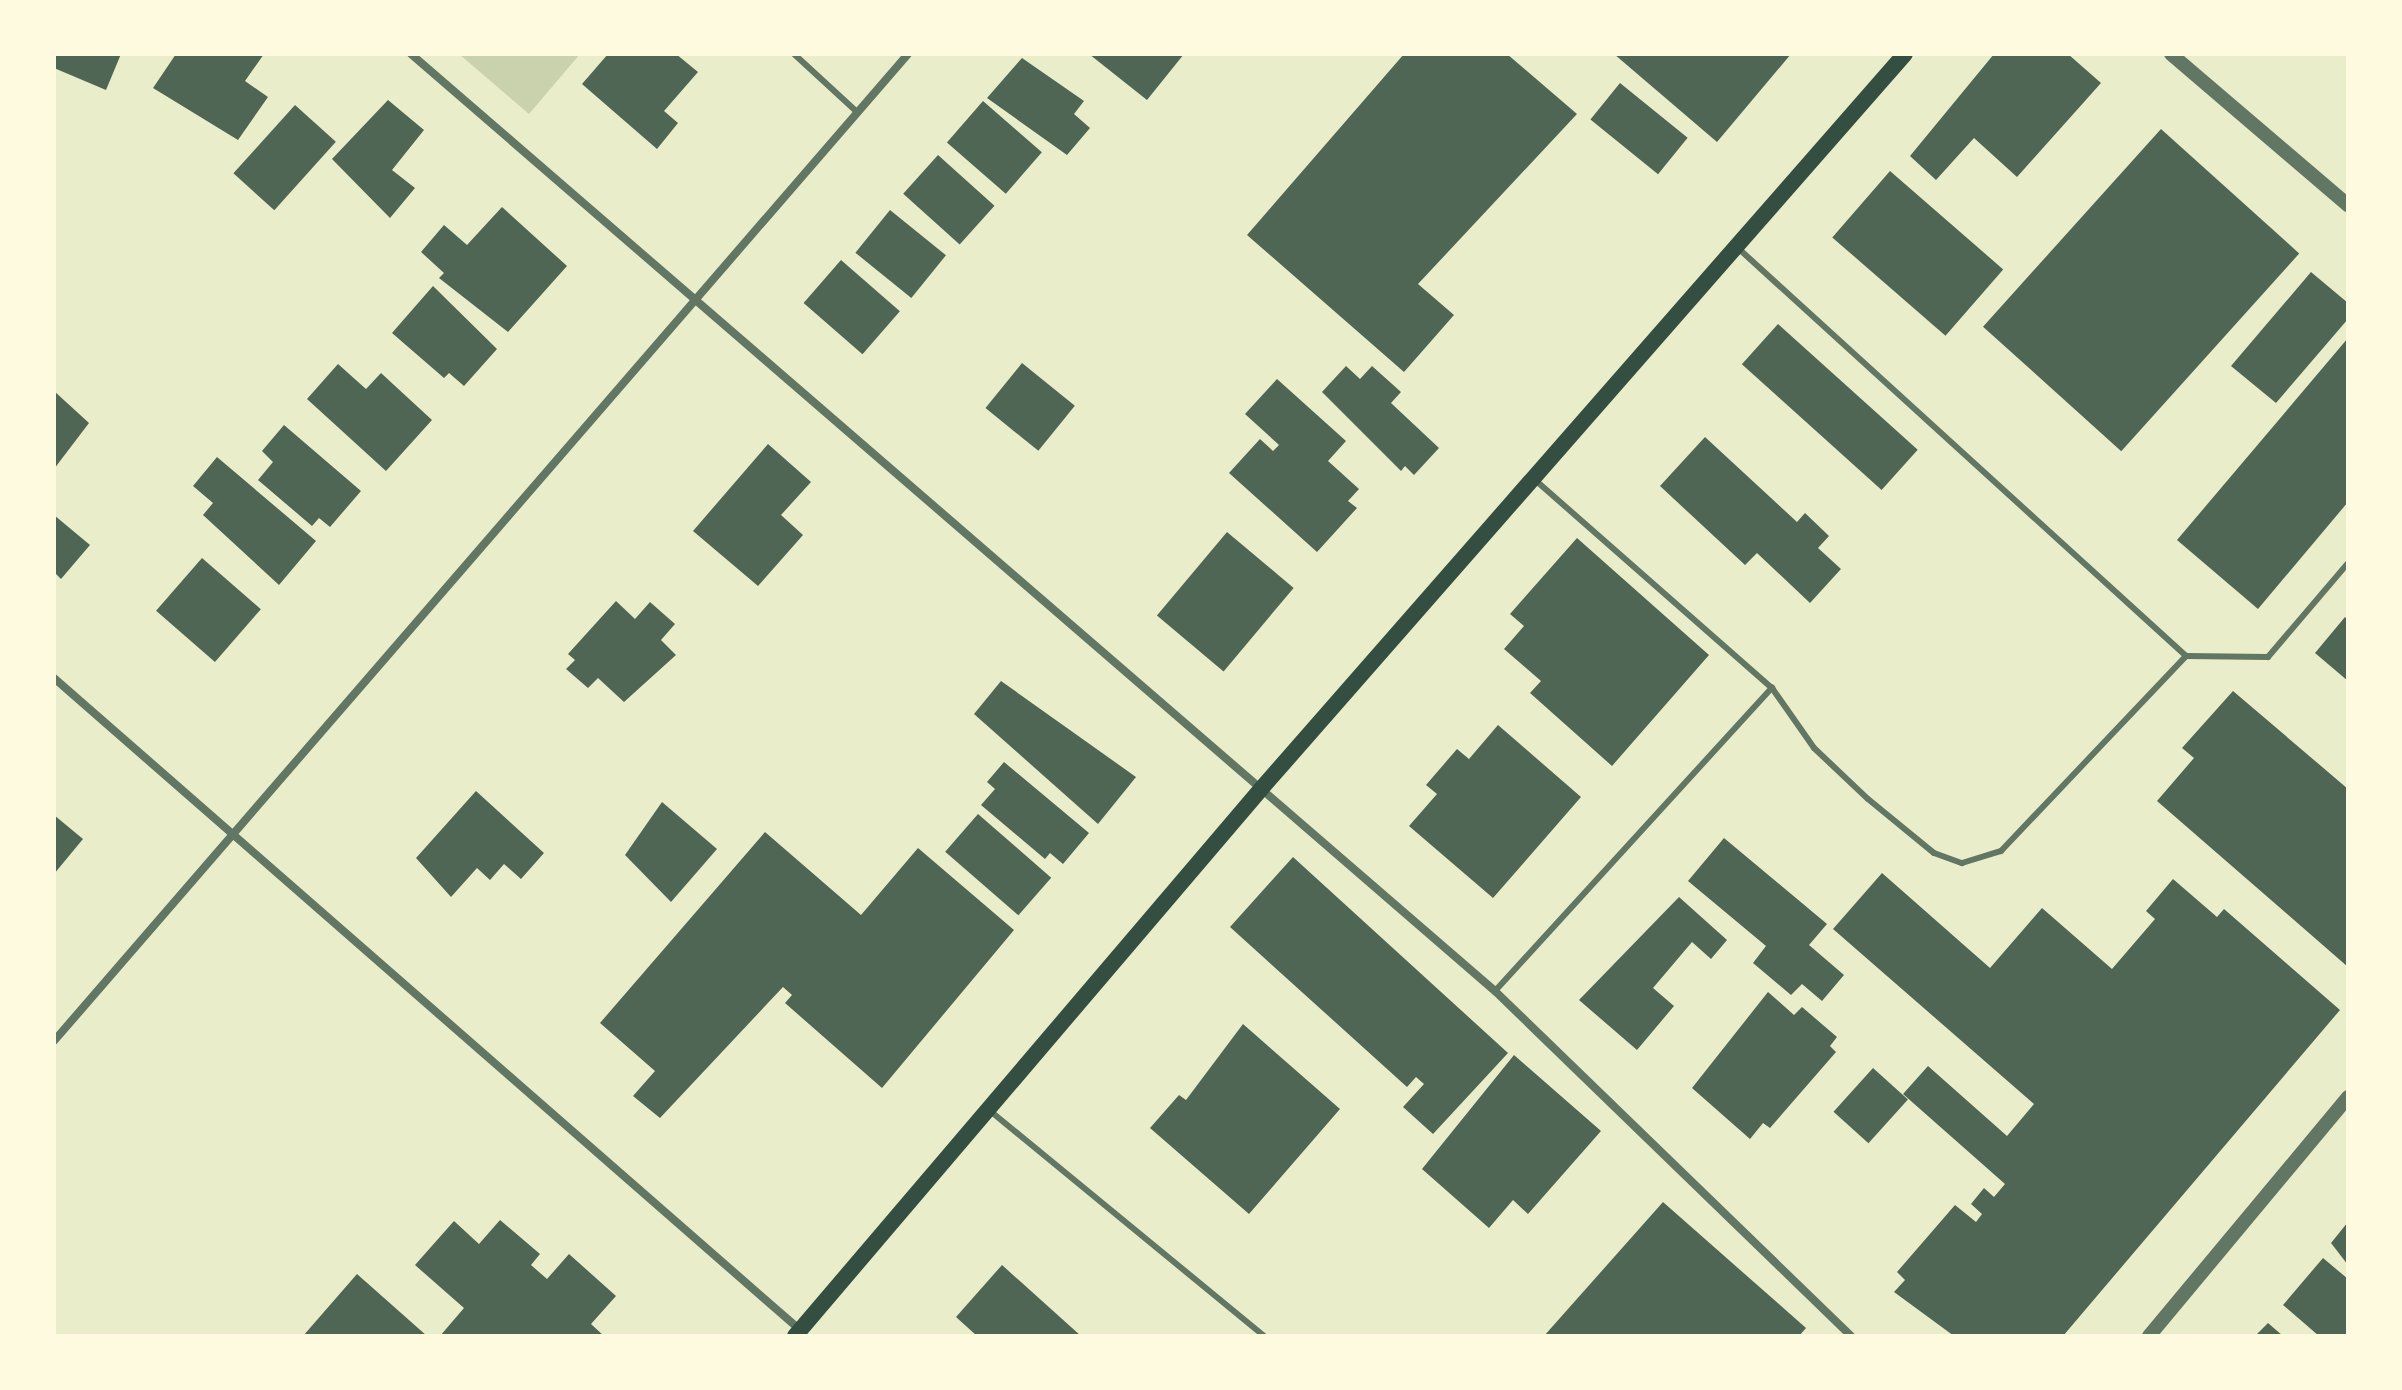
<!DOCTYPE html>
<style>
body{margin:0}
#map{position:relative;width:2402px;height:1390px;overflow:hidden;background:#e9edc9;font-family:"Noto Sans",sans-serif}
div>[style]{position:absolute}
.green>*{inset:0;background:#cad2ad}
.building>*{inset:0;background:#4f6655;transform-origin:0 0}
.service>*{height:6px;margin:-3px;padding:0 3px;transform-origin:3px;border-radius:3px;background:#617663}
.minor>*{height:8px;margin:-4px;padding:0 4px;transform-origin:4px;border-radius:4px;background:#617663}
.tertiary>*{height:14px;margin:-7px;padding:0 7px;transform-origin:7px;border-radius:7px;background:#617663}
.secondary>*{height:16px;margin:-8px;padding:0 8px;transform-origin:8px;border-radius:8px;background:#344e41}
span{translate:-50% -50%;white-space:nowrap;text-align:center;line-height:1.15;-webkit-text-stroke:7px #fefae0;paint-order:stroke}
.frame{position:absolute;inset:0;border:56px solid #fefae0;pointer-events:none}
</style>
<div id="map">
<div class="green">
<div style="clip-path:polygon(459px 54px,580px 54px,529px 114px)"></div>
</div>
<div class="building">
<div style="clip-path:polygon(54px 54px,121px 54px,106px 90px,54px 68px)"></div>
<div style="clip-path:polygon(176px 54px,264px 54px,245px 81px,268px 97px,238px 140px,153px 88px)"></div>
<div style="clip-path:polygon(608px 54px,676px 54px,698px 72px,664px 111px,678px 123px,657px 149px,582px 84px)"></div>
<div style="clip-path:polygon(1089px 54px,1184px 54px,1147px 100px)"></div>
<div style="clip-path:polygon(1404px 54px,1507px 54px,1577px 114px,1418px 284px,1454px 315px,1404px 372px,1247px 235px)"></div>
<div style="clip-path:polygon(1614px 54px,1791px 54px,1717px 142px)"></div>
<div style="clip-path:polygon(1994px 54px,2068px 54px,2101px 83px,2017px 177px,1974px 138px,1936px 180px,1910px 156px)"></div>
<div style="clip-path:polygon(1022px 58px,1084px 101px,1074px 114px,1090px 128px,1067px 155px,987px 98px)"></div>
<div style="left:1620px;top:83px;width:87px;height:47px;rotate:39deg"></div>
<div style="clip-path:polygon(388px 100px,424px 130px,392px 170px,415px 188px,390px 218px,332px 159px)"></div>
<div style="left:983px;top:101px;width:78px;height:55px;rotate:41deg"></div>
<div style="left:295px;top:105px;width:55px;height:92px;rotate:42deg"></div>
<div style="left:2161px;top:129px;width:186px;height:266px;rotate:42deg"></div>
<div style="left:938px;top:155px;width:76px;height:52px;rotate:42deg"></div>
<div style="left:1890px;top:171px;width:150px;height:88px;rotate:41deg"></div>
<div style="clip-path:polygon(502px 207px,567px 266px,508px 332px,439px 278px,444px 273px,421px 252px,444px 225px,467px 245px)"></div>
<div style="left:890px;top:210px;width:72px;height:55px;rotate:39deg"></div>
<div style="left:841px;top:260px;width:78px;height:57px;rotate:41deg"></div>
<div style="clip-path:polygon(2311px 272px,2348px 303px,2348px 319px,2276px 403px,2231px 366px)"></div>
<div style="clip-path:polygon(433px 286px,497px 349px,464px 386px,449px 373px,444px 378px,392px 333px)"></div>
<div style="left:1778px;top:324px;width:188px;height:54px;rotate:42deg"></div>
<div style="clip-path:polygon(2348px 338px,2348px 502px,2258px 609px,2177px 540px)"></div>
<div style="left:1022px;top:363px;width:68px;height:58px;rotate:39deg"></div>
<div style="clip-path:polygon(338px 364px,366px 389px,381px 373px,432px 420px,386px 471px,307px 399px)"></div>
<div style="clip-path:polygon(1346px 366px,1360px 379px,1372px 366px,1401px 392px,1391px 403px,1439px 448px,1414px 475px,1405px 466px,1401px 471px,1322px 392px)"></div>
<div style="clip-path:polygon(1277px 379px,1346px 441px,1328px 461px,1359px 489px,1348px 501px,1357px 508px,1317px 552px,1229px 473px,1260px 439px,1273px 451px,1279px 445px,1245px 414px)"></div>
<div style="clip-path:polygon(54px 391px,89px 423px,54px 469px)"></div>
<div style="clip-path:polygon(284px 425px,361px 491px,330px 527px,319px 518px,312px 526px,258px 480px,273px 462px,262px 451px)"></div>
<div style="clip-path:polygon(1705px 437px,1797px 522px,1805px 513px,1829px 536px,1818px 548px,1841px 569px,1810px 603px,1757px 553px,1745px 565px,1660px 486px)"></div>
<div style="clip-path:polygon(768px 444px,811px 482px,781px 515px,803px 535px,758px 586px,693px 531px)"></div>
<div style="clip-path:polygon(217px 457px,316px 541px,279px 585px,203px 515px,213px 503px,193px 486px)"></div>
<div style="clip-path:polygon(54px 515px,90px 545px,61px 579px,54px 572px)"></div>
<div style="left:1227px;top:532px;width:87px;height:109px;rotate:40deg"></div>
<div style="clip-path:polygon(1577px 538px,1709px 655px,1612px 766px,1530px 693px,1541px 681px,1504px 649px,1524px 626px,1510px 614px)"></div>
<div style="left:202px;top:558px;width:78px;height:70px;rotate:41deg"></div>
<div style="clip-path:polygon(616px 601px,635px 619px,650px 602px,675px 624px,661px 640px,676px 655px,624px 702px,598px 678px,588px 688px,566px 669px,575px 660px,568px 654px)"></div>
<div style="clip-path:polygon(2345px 617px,2348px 620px,2348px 681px,2315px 653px)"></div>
<div style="clip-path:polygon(1001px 681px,1136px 777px,1098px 824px,974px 714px)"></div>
<div style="clip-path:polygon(2233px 691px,2348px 789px,2348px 967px,2157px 801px,2194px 758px,2182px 748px)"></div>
<div style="clip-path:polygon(1498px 725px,1581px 797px,1493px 898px,1409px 826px,1437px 794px,1426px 785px,1457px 749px,1469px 759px)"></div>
<div style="clip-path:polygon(1004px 762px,1089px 833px,1063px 864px,1050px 853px,1045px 859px,981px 805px,995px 789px,987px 782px)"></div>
<div style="clip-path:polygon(476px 791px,544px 853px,521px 879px,504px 864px,490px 880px,477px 868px,451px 897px,416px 858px)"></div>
<div style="clip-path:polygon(662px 802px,717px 849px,671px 902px,625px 855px)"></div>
<div style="left:978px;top:814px;width:97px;height:50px;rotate:41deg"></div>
<div style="clip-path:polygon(54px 815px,83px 839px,54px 874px)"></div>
<div style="clip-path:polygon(765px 832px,861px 915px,918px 848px,1014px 930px,882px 1088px,785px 1003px,792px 995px,783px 987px,660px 1118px,633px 1096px,655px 1071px,600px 1023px)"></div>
<div style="clip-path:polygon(1724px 838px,1827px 924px,1809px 945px,1844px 975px,1822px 1001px,1802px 984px,1791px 995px,1753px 963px,1766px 946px,1688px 881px)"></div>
<div style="clip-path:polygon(1293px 857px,1508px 1053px,1433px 1134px,1403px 1107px,1424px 1084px,1416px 1077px,1407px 1087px,1230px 927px)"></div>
<div style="clip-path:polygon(1882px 873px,1990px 968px,2042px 908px,2112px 969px,2155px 919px,2146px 911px,2173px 879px,2217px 917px,2224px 909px,2340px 1010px,2063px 1336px,1954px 1336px,1894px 1292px,1905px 1280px,1897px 1272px,1955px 1205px,1976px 1222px,1982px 1214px,1971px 1204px,1984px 1188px,1994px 1197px,2005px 1184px,1903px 1094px,1928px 1066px,2007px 1136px,2034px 1104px,1833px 929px)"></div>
<div style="clip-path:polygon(1679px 897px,1727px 940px,1711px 959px,1692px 942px,1653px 988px,1674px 1006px,1637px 1050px,1579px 1000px)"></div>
<div style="clip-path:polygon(1768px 992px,1794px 1015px,1802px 1007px,1837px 1037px,1830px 1046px,1836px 1052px,1770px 1128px,1763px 1123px,1750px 1139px,1692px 1088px)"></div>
<div style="clip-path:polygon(1243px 1024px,1340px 1109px,1249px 1214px,1150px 1128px,1179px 1095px,1186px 1100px)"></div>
<div style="clip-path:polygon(1514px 1055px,1601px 1131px,1528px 1214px,1513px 1200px,1489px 1228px,1422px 1169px)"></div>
<div style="left:1873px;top:1068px;width:47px;height:59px;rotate:42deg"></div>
<div style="clip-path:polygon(1663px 1202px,1806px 1328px,1799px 1336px,1544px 1336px)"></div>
<div style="clip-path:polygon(500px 1220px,540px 1254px,531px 1265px,547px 1279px,569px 1254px,616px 1296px,591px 1324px,604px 1336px,440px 1336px,464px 1308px,415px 1265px,454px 1221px,479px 1244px)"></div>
<div style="clip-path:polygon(2348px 1222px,2348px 1265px,2331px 1243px)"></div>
<div style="clip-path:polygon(2323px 1258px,2348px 1279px,2348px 1336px,2319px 1336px,2283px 1305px)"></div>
<div style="clip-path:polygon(1002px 1265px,1081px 1336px,977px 1336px,956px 1317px)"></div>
<div style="clip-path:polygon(357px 1274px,427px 1336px,303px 1336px)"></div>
<div style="clip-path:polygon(2268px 1323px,2283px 1336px,2248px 1336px,2257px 1334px)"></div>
</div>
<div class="service">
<div style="left:794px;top:54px;width:86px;rotate:42.6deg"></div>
<div style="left:1739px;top:249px;width:605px;rotate:42.32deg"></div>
<div style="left:2186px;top:656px;width:82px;rotate:0.7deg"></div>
<div style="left:2268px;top:657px;width:123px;rotate:-49.6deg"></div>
<div style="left:1534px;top:479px;width:317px;rotate:41.3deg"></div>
<div style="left:1772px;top:688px;width:73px;rotate:55deg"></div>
<div style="left:1814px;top:748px;width:74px;rotate:43.4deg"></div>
<div style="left:1868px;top:799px;width:85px;rotate:39.3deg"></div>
<div style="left:1934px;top:853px;width:30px;rotate:20deg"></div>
<div style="left:1962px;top:863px;width:41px;rotate:-17.1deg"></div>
<div style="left:2001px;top:851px;width:269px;rotate:-46.5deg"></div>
<div style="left:1495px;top:991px;width:411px;rotate:-47.6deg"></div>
<div style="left:989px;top:1110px;width:356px;rotate:39.4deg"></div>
</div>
<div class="minor">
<div style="left:411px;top:54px;width:1433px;rotate:40.84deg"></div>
<div style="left:1495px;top:991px;width:496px;rotate:44.1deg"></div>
<div style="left:54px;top:678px;width:991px;rotate:41.15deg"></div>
<div style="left:54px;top:1041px;width:1305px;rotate:-49.13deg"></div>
</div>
<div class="tertiary">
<div style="left:2171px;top:54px;width:233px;rotate:40.5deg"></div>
<div style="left:2149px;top:1336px;width:311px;rotate:-50.2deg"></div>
</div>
<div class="secondary">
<div style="left:795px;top:1336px;width:719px;rotate:-49.57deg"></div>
<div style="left:1261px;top:789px;width:977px;rotate:-48.78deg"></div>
</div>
<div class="frame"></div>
</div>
